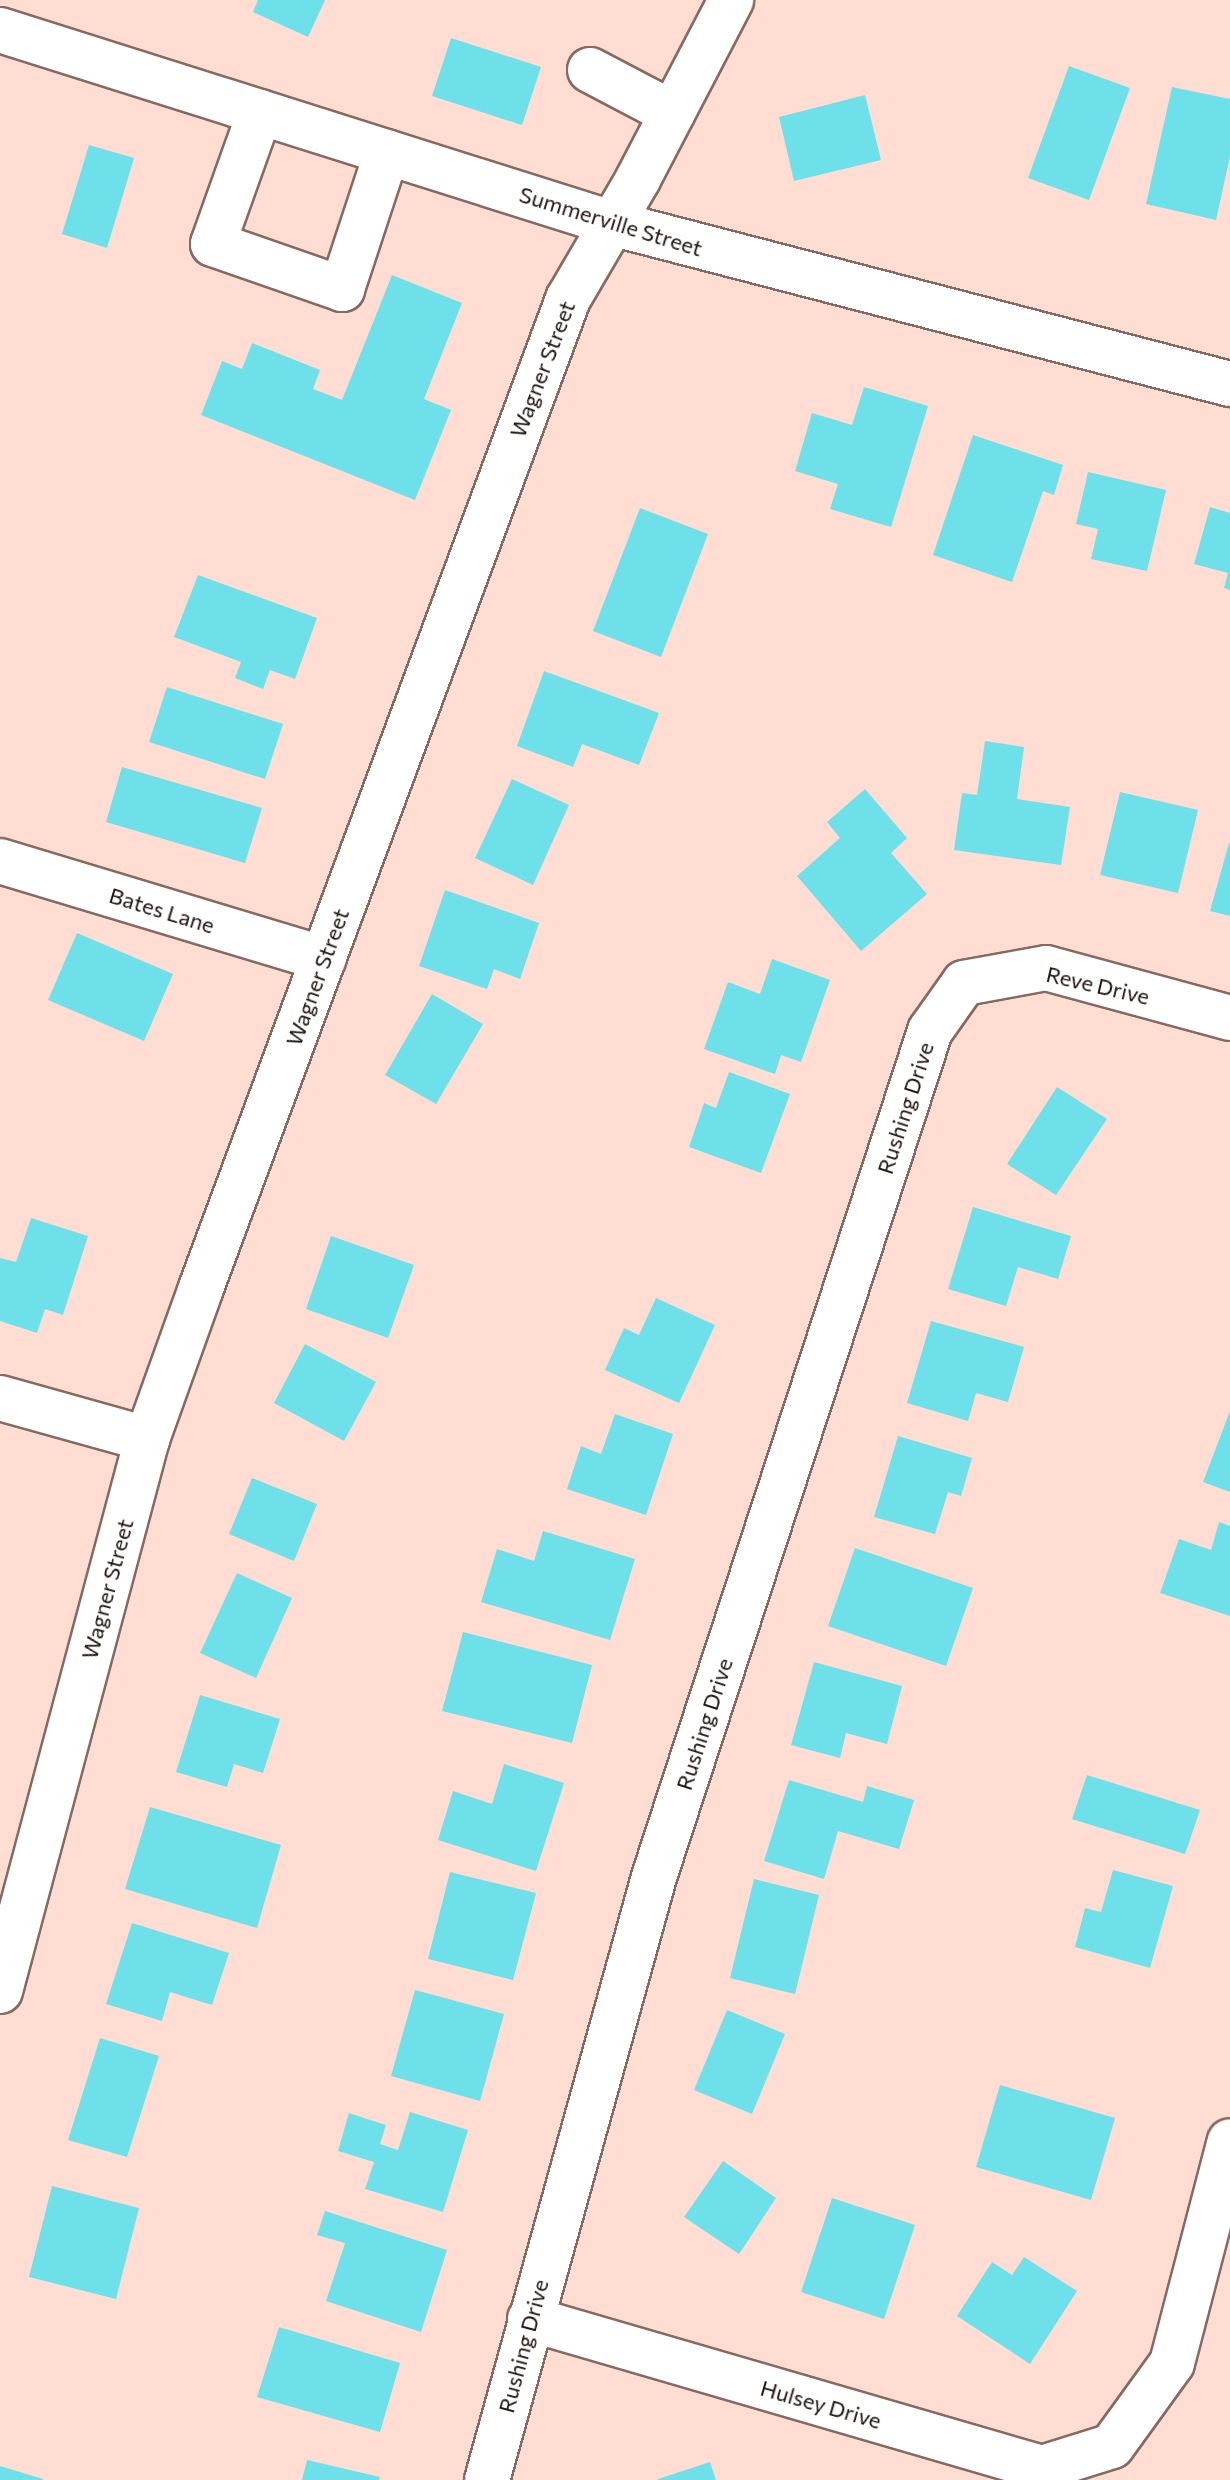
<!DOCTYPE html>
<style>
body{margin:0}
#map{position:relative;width:1230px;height:2480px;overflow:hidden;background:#ffddd3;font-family:Commissioner,sans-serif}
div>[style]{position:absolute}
.building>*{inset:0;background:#6ee0ea}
.roads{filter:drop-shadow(2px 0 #866960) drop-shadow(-2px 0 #866960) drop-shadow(0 2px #866960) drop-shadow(0 -2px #866960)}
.minor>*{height:44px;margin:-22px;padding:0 22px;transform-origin:22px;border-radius:22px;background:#fff}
span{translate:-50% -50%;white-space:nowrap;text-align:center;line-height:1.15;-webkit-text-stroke:6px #fff;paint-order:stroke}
.street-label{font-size:22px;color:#1e130f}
</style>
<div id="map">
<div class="building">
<div style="clip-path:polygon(258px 0,325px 0,308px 37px,253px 12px)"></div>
<div style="clip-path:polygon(451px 38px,541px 67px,522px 125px,432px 96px)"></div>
<div style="clip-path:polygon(1069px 66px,1130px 88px,1089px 200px,1028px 178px)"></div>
<div style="clip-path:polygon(1172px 87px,1230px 99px,1230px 156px,1216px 220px,1146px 204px)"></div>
<div style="clip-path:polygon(865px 95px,881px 160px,794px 181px,779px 117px)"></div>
<div style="clip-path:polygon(89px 145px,134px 158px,107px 248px,62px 234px)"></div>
<div style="clip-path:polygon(392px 275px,462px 303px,424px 399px,451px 410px,415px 500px,201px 415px,222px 361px,242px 369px,252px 343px,320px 370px,313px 389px,342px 400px)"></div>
<div style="clip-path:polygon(864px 387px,928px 406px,891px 527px,830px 509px,838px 484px,795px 471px,812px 413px,852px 425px)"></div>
<div style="clip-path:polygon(973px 435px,1063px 465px,1054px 495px,1043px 491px,1012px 582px,933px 555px)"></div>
<div style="clip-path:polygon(1088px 472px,1166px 490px,1147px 571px,1091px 559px,1098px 529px,1076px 524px)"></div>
<div style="clip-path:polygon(1210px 507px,1230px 513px,1230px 590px,1224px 588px,1228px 573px,1194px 564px)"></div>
<div style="clip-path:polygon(640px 508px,708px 534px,661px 657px,593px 631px)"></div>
<div style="clip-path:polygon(198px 575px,317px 618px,295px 679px,270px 670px,263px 689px,235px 678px,241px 662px,174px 637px)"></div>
<div style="clip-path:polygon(544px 671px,659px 713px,639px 765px,582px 744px,573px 767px,517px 746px)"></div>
<div style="clip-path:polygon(167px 687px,283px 724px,265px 779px,149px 742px)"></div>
<div style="clip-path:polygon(985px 741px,1024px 747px,1017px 799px,1070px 807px,1061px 865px,954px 850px,962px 793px,977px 795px)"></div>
<div style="clip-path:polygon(122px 767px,262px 808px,245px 863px,106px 822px)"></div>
<div style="clip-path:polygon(512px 779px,569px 805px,533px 885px,475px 858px)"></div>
<div style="clip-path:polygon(865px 789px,907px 838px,891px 853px,927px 894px,861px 951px,797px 876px,840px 838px,827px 822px)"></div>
<div style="clip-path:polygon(1120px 792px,1198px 810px,1178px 893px,1100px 875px)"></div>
<div style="clip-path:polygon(1229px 843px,1230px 843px,1230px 916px,1210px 911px)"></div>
<div style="clip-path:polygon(445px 890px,539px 923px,520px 979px,494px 969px,487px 989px,419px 966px)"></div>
<div style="clip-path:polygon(77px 933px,173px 974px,144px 1041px,48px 1000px)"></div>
<div style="clip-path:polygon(772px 959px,830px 980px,801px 1062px,781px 1055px,775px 1074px,704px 1049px,728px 982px,760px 994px)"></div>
<div style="clip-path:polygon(432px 994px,483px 1024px,436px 1104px,385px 1075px)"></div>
<div style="clip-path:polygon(729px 1072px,790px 1094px,761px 1173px,689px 1147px,704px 1103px,716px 1108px)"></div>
<div style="clip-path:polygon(1057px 1087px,1107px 1119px,1056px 1195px,1007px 1164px)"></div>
<div style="clip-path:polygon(973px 1207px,1071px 1236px,1058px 1279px,1018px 1267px,1006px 1306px,948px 1289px)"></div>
<div style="clip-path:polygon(31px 1218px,88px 1236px,63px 1315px,45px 1309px,37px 1333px,0 1321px,0 1258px,16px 1262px)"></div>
<div style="clip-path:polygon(331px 1236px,414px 1265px,388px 1338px,306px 1309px)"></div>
<div style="clip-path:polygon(656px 1298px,715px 1325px,679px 1403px,605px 1370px,624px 1328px,639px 1335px)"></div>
<div style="clip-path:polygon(931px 1321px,1024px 1347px,1008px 1402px,976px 1393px,968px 1421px,907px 1403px)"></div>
<div style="clip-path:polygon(305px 1344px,376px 1382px,344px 1441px,274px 1403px)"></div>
<div style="clip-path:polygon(1230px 1411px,1230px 1492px,1203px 1482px)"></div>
<div style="clip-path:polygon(615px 1414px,673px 1434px,646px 1515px,567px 1489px,581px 1446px,601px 1454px)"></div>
<div style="clip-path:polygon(898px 1436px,972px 1458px,961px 1496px,948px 1492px,935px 1534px,874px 1517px)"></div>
<div style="clip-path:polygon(252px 1478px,317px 1504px,294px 1561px,229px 1534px)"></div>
<div style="clip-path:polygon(1219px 1522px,1230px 1526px,1230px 1616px,1160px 1593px,1179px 1539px,1211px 1550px)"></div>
<div style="clip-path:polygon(543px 1531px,635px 1559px,610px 1640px,481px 1602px,497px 1549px,534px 1561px)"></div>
<div style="clip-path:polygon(855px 1548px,973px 1588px,946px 1666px,828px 1626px)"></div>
<div style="clip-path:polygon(237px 1573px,292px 1598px,256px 1678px,200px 1653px)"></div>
<div style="clip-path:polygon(463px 1632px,592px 1665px,572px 1743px,442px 1711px)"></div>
<div style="clip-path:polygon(814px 1662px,902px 1686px,887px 1744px,846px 1733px,840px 1758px,791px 1745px)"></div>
<div style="clip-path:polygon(200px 1695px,280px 1719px,263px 1773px,234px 1764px,227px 1787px,176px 1772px)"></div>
<div style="clip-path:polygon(504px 1764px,564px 1783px,536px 1871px,438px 1840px,453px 1791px,492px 1804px)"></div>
<div style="clip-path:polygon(1087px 1775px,1200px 1810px,1185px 1854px,1072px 1819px)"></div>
<div style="clip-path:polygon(789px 1780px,863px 1802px,867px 1786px,914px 1800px,899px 1849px,838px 1831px,824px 1879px,764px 1861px)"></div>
<div style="clip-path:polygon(150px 1807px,281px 1845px,257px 1928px,125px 1889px)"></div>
<div style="clip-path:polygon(1113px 1870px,1173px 1886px,1150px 1968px,1075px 1947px,1085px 1908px,1101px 1912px)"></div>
<div style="clip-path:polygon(450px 1872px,536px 1893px,513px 1980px,428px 1959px)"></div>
<div style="clip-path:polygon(754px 1879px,819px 1895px,795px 1994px,730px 1978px)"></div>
<div style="clip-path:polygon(132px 1923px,229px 1953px,212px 2005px,170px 1992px,162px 2021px,106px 2004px)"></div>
<div style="clip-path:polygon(415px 1990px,504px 2014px,480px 2101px,391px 2076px)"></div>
<div style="clip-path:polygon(727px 2010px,785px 2034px,752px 2114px,694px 2090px)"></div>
<div style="clip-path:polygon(100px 2038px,159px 2056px,127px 2157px,68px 2140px)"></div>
<div style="clip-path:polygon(1000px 2085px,1115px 2118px,1091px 2200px,976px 2167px)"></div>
<div style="clip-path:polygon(410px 2112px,468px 2130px,443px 2212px,365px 2189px,374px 2162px,338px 2151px,349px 2113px,386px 2125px,380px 2144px,398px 2150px)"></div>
<div style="clip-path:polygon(723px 2161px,776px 2198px,739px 2254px,684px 2217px)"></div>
<div style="clip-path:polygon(52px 2186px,139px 2208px,116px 2299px,29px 2277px)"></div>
<div style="clip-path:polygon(832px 2198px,915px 2225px,884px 2319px,801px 2292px)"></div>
<div style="clip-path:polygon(325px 2211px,447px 2250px,421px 2332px,326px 2301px,345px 2243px,317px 2235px)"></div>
<div style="clip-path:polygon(1024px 2257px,1077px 2291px,1030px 2364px,957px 2316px,992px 2262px,1012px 2275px)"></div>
<div style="clip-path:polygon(279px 2327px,400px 2363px,380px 2432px,257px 2397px)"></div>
<div style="clip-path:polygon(307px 2460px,380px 2477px,379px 2480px,302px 2480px)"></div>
<div style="clip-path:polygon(710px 2462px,716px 2480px,658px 2480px,658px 2479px)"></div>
<div style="clip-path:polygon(0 2466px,43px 2479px,43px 2480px,0 2480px)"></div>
</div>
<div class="roads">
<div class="minor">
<div style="left:0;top:30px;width:641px;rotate:17.53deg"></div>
<div style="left:611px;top:223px;width:640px;rotate:14.58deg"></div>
<div style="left:590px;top:70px;width:93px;rotate:27.7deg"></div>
<div style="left:260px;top:112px;width:140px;rotate:109.6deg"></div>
<div style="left:213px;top:244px;width:137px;rotate:19.2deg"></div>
<div style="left:342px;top:289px;width:144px;rotate:-71.8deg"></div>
<div style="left:0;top:861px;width:338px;rotate:16.8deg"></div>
<div style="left:0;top:1398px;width:153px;rotate:15.6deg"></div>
<div style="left:0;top:1991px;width:571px;rotate:-75.09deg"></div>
<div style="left:147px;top:1439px;width:160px;rotate:-70.3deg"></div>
<div style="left:201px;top:1288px;width:1055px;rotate:-69.64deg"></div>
<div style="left:568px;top:299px;width:139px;rotate:-59.7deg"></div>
<div style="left:638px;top:179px;width:202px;rotate:-62.5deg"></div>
<div style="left:530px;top:2319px;width:533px;rotate:16.23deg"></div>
<div style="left:1042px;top:2468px;width:73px;rotate:-17.4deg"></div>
<div style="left:1112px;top:2446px;width:102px;rotate:-54.1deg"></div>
<div style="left:1172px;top:2363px;width:229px;rotate:-75.4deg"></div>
<div style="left:487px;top:2480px;width:626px;rotate:-74.52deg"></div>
<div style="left:654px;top:1877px;width:890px;rotate:-71.93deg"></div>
<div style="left:930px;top:1031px;width:59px;rotate:-54.7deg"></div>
<div style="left:964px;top:983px;width:83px;rotate:-10.4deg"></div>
<div style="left:1046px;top:968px;width:191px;rotate:15.2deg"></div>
</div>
</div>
<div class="street-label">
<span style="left:611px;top:221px;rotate:17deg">Summerville Street</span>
<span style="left:542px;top:369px;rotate:-69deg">Wagner Street</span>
<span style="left:162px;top:910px;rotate:17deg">Bates Lane</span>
<span style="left:317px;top:977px;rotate:-70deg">Wagner Street</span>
<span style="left:1098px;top:985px;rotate:13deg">Reve Drive</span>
<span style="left:905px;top:1108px;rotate:-72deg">Rushing Drive</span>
<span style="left:107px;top:1589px;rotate:-75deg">Wagner Street</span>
<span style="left:704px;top:1724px;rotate:-72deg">Rushing Drive</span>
<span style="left:523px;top:2346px;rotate:-75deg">Rushing Drive</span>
<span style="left:821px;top:2404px;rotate:16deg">Hulsey Drive</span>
</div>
</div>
